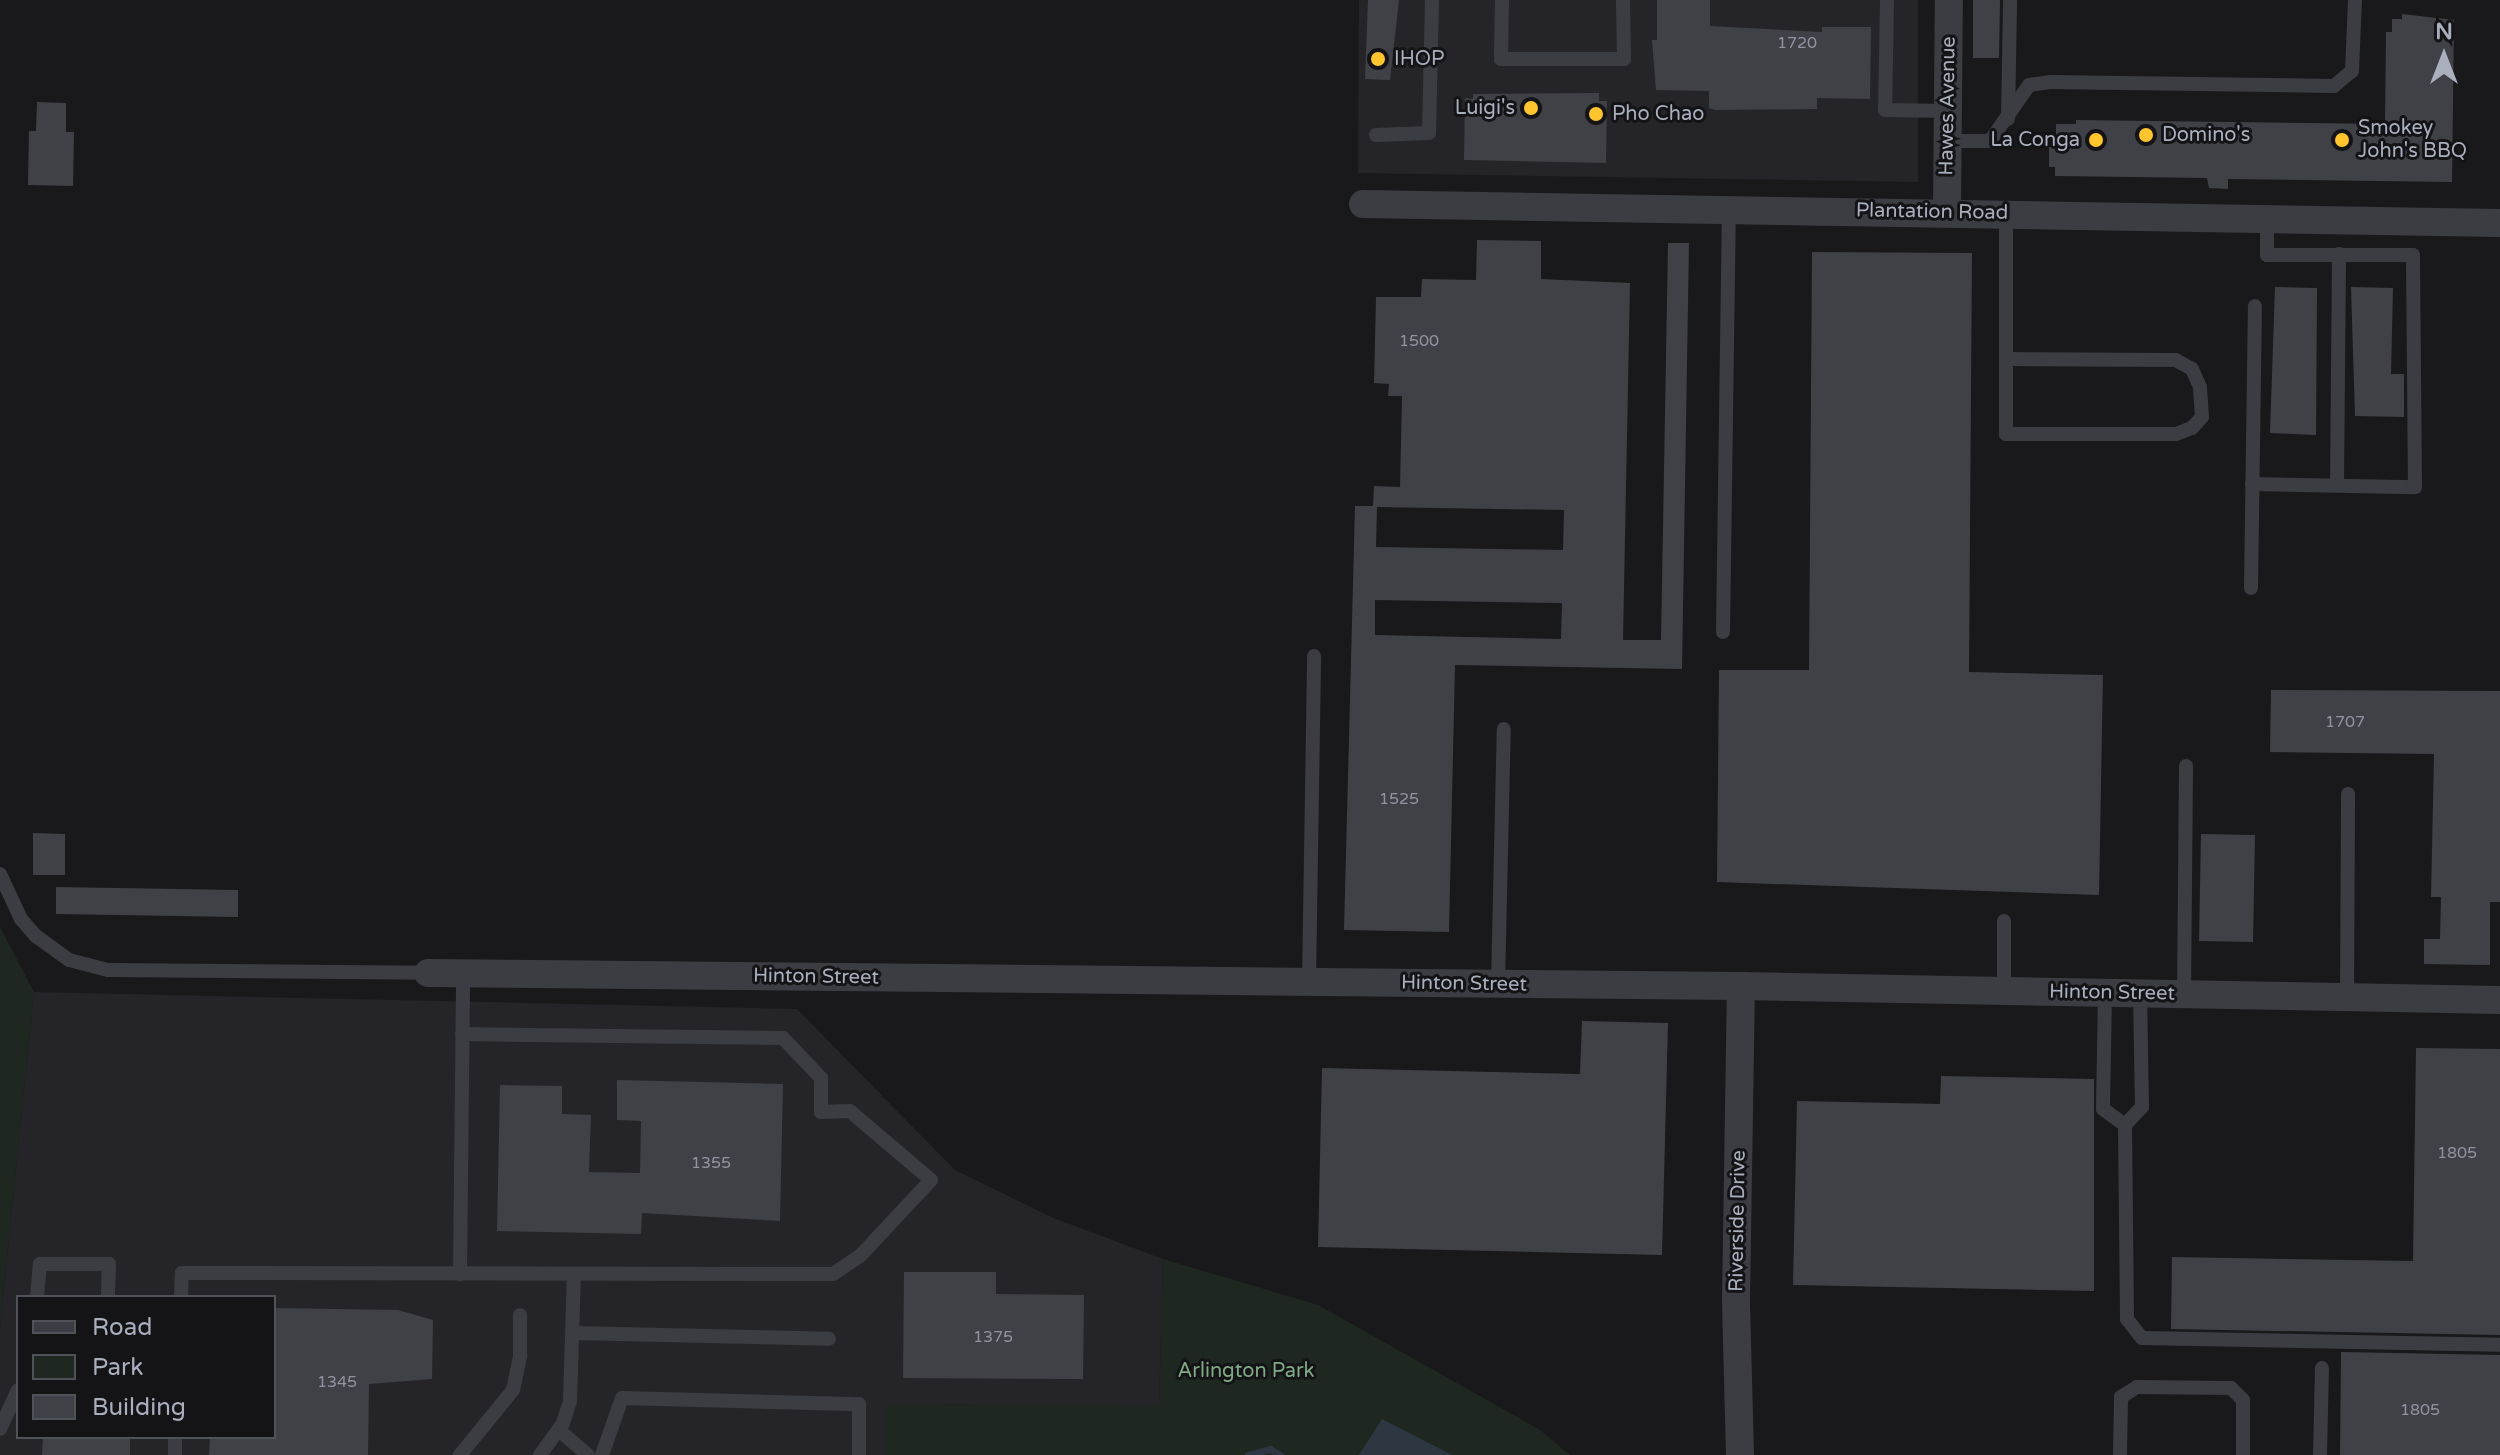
<!DOCTYPE html>
<style>
body{margin:0}
#map{position:relative;width:2500px;height:1455px;overflow:hidden;background:#19191c;font-family:"Varela Round",sans-serif}
div>[style]{position:absolute}
.built>*{inset:0;background:#252529}
.green>*{inset:0;background:#1e2820}
.water>*{inset:0;background:#2d3742}
.stream>*{height:7px;margin:-3.5px;padding:0 3.5px;transform-origin:3.5px;border-radius:3.5px;background:#2d3742}
.building>*{inset:0;background:#404147}
.lane>*{height:14px;margin:-7px;padding:0 7px;transform-origin:7px;border-radius:7px;background:#3c3c43}
.street>*{height:28px;margin:-14px;padding:0 14px;transform-origin:14px;border-radius:14px;background:#3c3c43}
.dots>*{width:22px;height:22px;translate:-50% -50%;box-sizing:border-box;border:4px solid #141417;border-radius:50%}
span{translate:-50% -50%;white-space:nowrap;text-align:center;line-height:1.15;-webkit-text-stroke:6px #141417;paint-order:stroke}
.number-label{font-size:16px;color:#9094a0}
.number-label span{-webkit-text-stroke-width:0}
.poi-label{font-size:20px;color:#aaafbd}
.left{translate:0 -50%;text-align:left}
.right{translate:-100% -50%;text-align:right}
.street-label{font-size:20px;color:#aaafbd}
.park-label{font-size:20px;color:#80a985}
.legend{position:absolute;left:16px;top:1295px;width:260px;height:144px;box-sizing:border-box;background:#141417;border:2px solid #505259;margin:0;padding:10px 14px;list-style:none;font-size:24px;color:#aaafbd}
.legend li{display:flex;align-items:center;gap:16px;height:40px}
.legend b{width:40px;border:2px solid #505259}
.north{position:absolute;left:2404px;top:16px;width:80px;height:80px;-webkit-text-stroke:6px #141417;paint-order:stroke;rotate:0deg;font-size:22px;font-weight:700;line-height:32px;text-align:center;color:#aaafbd}
.north::after{content:'';display:block;margin:auto;width:28px;height:36px;background:#aaafbd;clip-path:polygon(50% 0,100% 100%,50% 72%,0 100%)}
</style>
<div id="map">
<div class="built">
<div style="clip-path:polygon(1359px 0,1918px 0,1918px 182px,1358px 173px)"></div>
<div style="clip-path:polygon(evenodd,34px 992px,797px 1009px,955px 1170px,1051px 1217px,1163px 1259px,1159px 1406px,886px 1404px,886px 1455px,0 1455px,0 1327px,34px 992px,18px 1297px,274px 1297px,274px 1437px,18px 1437px,18px 1297px)"></div>
</div>
<div class="green">
<div style="clip-path:polygon(0 927px,34px 992px,0 1327px)"></div>
<div style="clip-path:polygon(1163px 1259px,1318px 1305px,1540px 1430px,1570px 1455px,886px 1455px,886px 1404px,1159px 1405px)"></div>
</div>
<div class="water">
<div style="clip-path:polygon(1382px 1419px,1452px 1455px,1359px 1455px)"></div>
</div>
<div class="stream">
<div style="left:1248px;top:1455px;width:23px;rotate:-15deg"></div>
<div style="left:1270px;top:1449px;width:12px;rotate:31deg"></div>
</div>
<div class="building">
<div style="clip-path:polygon(1368px 0,1399px 0,1390px 80px,1365px 79px)"></div>
<div style="clip-path:polygon(1657px 0,1710px 0,1710px 26px,1822px 32px,1822px 27px,1871px 27px,1870px 99px,1817px 98px,1817px 109px,1715px 110px,1709px 108px,1709px 91px,1656px 90px,1652px 40px,1657px 40px)"></div>
<div style="clip-path:polygon(1973px 0,2000px 0,1999px 58px,1973px 58px)"></div>
<div style="clip-path:polygon(2402px 14px,2454px 20px,2452px 182px,2228px 179px,2228px 189px,2209px 188px,2207px 178px,2055px 176px,2055px 167px,2049px 167px,2049px 136px,2056px 136px,2056px 124px,2076px 124px,2076px 120px,2385px 124px,2386px 32px,2392px 32px,2392px 19px,2402px 19px)"></div>
<div style="clip-path:polygon(1599px 93px,1599px 101px,1607px 101px,1606px 163px,1464px 160px,1465px 98px,1473px 99px,1473px 94px)"></div>
<div style="clip-path:polygon(37px 102px,66px 103px,66px 132px,74px 132px,73px 186px,28px 185px,29px 131px,36px 131px)"></div>
<div style="clip-path:polygon(evenodd,1477px 240px,1541px 241px,1541px 279px,1630px 283px,1623px 640px,1661px 640px,1668px 243px,1689px 243px,1682px 669px,1455px 665px,1449px 932px,1344px 930px,1355px 506px,1373px 506px,1374px 486px,1400px 487px,1402px 396px,1388px 396px,1389px 384px,1374px 383px,1376px 297px,1421px 297px,1422px 279px,1476px 280px,1477px 240px,1377px 507px,1564px 510px,1563px 550px,1376px 547px,1377px 507px,1477px 240px,1375px 600px,1562px 603px,1561px 639px,1375px 635px,1375px 600px)"></div>
<div style="clip-path:polygon(1812px 252px,1972px 253px,1969px 672px,2103px 675px,2099px 895px,1717px 882px,1719px 670px,1809px 670px)"></div>
<div style="clip-path:polygon(2275px 287px,2317px 288px,2316px 435px,2270px 433px)"></div>
<div style="clip-path:polygon(2351px 287px,2393px 288px,2391px 374px,2404px 374px,2404px 417px,2355px 416px)"></div>
<div style="clip-path:polygon(2271px 690px,2500px 691px,2500px 902px,2490px 902px,2490px 965px,2424px 964px,2424px 939px,2440px 939px,2441px 897px,2431px 897px,2434px 754px,2270px 752px)"></div>
<div style="clip-path:polygon(33px 833px,65px 834px,65px 875px,33px 875px)"></div>
<div style="clip-path:polygon(2201px 834px,2255px 835px,2253px 942px,2199px 941px)"></div>
<div style="clip-path:polygon(56px 887px,238px 890px,238px 917px,56px 914px)"></div>
<div style="clip-path:polygon(1582px 1021px,1668px 1023px,1662px 1255px,1318px 1247px,1322px 1068px,1580px 1074px)"></div>
<div style="clip-path:polygon(2416px 1048px,2500px 1049px,2500px 1335px,2171px 1329px,2172px 1257px,2413px 1261px)"></div>
<div style="clip-path:polygon(1941px 1076px,2094px 1079px,2094px 1291px,1793px 1285px,1797px 1101px,1940px 1104px)"></div>
<div style="clip-path:polygon(617px 1080px,783px 1084px,780px 1221px,642px 1213px,641px 1234px,497px 1231px,500px 1085px,562px 1086px,562px 1114px,591px 1115px,589px 1172px,640px 1173px,641px 1121px,617px 1120px)"></div>
<div style="clip-path:polygon(904px 1272px,996px 1272px,996px 1294px,1084px 1295px,1083px 1379px,903px 1378px)"></div>
<div style="clip-path:polygon(274px 1308px,398px 1310px,433px 1320px,432px 1379px,369px 1384px,368px 1455px,209px 1455px,210px 1437px,274px 1437px)"></div>
<div style="clip-path:polygon(2341px 1352px,2500px 1355px,2500px 1455px,2340px 1455px)"></div>
<div style="clip-path:polygon(43px 1437px,130px 1437px,130px 1455px,42px 1455px)"></div>
</div>
<div class="lane">
<div style="left:1502px;top:0;width:59px;rotate:91deg"></div>
<div style="left:1501px;top:59px;width:123px"></div>
<div style="left:1624px;top:59px;width:59px;rotate:-91deg"></div>
<div style="left:1887px;top:0;width:110px;rotate:91deg"></div>
<div style="left:1885px;top:110px;width:63px;rotate:0.9deg"></div>
<div style="left:2008px;top:119px;width:119px;rotate:-89deg"></div>
<div style="left:1376px;top:135px;width:53px;rotate:-2.2deg"></div>
<div style="left:1429px;top:133px;width:133px;rotate:-88.7deg"></div>
<div style="left:1948px;top:141px;width:42px"></div>
<div style="left:1990px;top:141px;width:68px;rotate:-55.1deg"></div>
<div style="left:2029px;top:85px;width:21px;rotate:-8deg"></div>
<div style="left:2050px;top:82px;width:284px;rotate:0.8deg"></div>
<div style="left:2334px;top:86px;width:23px;rotate:-40deg"></div>
<div style="left:2352px;top:71px;width:71px;rotate:-87.6deg"></div>
<div style="left:2006px;top:213px;width:221px;rotate:90deg"></div>
<div style="left:2006px;top:434px;width:170px"></div>
<div style="left:2176px;top:434px;width:17px;rotate:-21deg"></div>
<div style="left:2192px;top:428px;width:15px;rotate:-48deg"></div>
<div style="left:2202px;top:417px;width:30px;rotate:-94deg"></div>
<div style="left:2200px;top:387px;width:20px;rotate:-114deg"></div>
<div style="left:2192px;top:369px;width:18px;rotate:-151deg"></div>
<div style="left:2176px;top:360px;width:169px;rotate:-179.7deg"></div>
<div style="left:2252px;top:484px;width:163px;rotate:1.1deg"></div>
<div style="left:2415px;top:487px;width:232px;rotate:-90.5deg"></div>
<div style="left:2413px;top:255px;width:146px;rotate:180deg"></div>
<div style="left:2267px;top:255px;width:34px;rotate:-90deg"></div>
<div style="left:2337px;top:485px;width:231px;rotate:-89.5deg"></div>
<div style="left:2251px;top:588px;width:282px;rotate:-89.2deg"></div>
<div style="left:1723px;top:632px;width:423px;rotate:-89.2deg"></div>
<div style="left:0;top:874px;width:50px;rotate:65deg"></div>
<div style="left:21px;top:919px;width:23px;rotate:49deg"></div>
<div style="left:36px;top:936px;width:41px;rotate:36deg"></div>
<div style="left:69px;top:960px;width:40px;rotate:14.4deg"></div>
<div style="left:108px;top:970px;width:320px;rotate:0.5deg"></div>
<div style="left:1309px;top:982px;width:326px;rotate:-89.1deg"></div>
<div style="left:1498px;top:984px;width:255px;rotate:-88.7deg"></div>
<div style="left:2004px;top:991px;width:70px;rotate:-90deg"></div>
<div style="left:2105px;top:993px;width:116px;rotate:91deg"></div>
<div style="left:2103px;top:1109px;width:27px;rotate:36deg"></div>
<div style="left:2125px;top:1125px;width:25px;rotate:-47deg"></div>
<div style="left:2142px;top:1107px;width:113px;rotate:-91deg"></div>
<div style="left:2184px;top:995px;width:229px;rotate:-89.5deg"></div>
<div style="left:2347px;top:998px;width:204px;rotate:-89.7deg"></div>
<div style="left:2125px;top:1125px;width:194px;rotate:89.4deg"></div>
<div style="left:2127px;top:1319px;width:24px;rotate:52deg"></div>
<div style="left:2142px;top:1338px;width:358px;rotate:1.1deg"></div>
<div style="left:460px;top:1274px;width:300px;rotate:-89.4deg"></div>
<div style="left:37px;top:1297px;width:33px;rotate:-85deg"></div>
<div style="left:40px;top:1264px;width:69px"></div>
<div style="left:109px;top:1264px;width:33px;rotate:92deg"></div>
<div style="left:181px;top:1297px;width:24px;rotate:-88deg"></div>
<div style="left:182px;top:1273px;width:651px;rotate:0.09deg"></div>
<div style="left:833px;top:1274px;width:32px;rotate:-34deg"></div>
<div style="left:860px;top:1256px;width:104px;rotate:-46.9deg"></div>
<div style="left:931px;top:1180px;width:106px;rotate:-139.6deg"></div>
<div style="left:850px;top:1111px;width:29px;rotate:178deg"></div>
<div style="left:821px;top:1112px;width:34px;rotate:-90deg"></div>
<div style="left:821px;top:1078px;width:55px;rotate:-133.5deg"></div>
<div style="left:783px;top:1038px;width:321px;rotate:-179.3deg"></div>
<div style="left:574px;top:1333px;width:255px;rotate:1.3deg"></div>
<div style="left:0;top:1429px;width:43px;rotate:-65.2deg"></div>
<div style="left:559px;top:1430px;width:38px;rotate:41deg"></div>
<div style="left:175px;top:1455px;width:18px;rotate:-90deg"></div>
<div style="left:460px;top:1455px;width:84px;rotate:-50.8deg"></div>
<div style="left:513px;top:1390px;width:35px;rotate:-78deg"></div>
<div style="left:520px;top:1356px;width:41px;rotate:-90deg"></div>
<div style="left:540px;top:1455px;width:39px;rotate:-54deg"></div>
<div style="left:563px;top:1423px;width:23px;rotate:-72deg"></div>
<div style="left:570px;top:1401px;width:127px;rotate:-88.2deg"></div>
<div style="left:602px;top:1455px;width:60px;rotate:-70.7deg"></div>
<div style="left:622px;top:1398px;width:237px;rotate:1.5deg"></div>
<div style="left:859px;top:1404px;width:51px;rotate:90deg"></div>
<div style="left:2120px;top:1455px;width:58px;rotate:-89deg"></div>
<div style="left:2121px;top:1397px;width:19px;rotate:-32deg"></div>
<div style="left:2137px;top:1387px;width:94px;rotate:0.6deg"></div>
<div style="left:2231px;top:1388px;width:17px;rotate:45deg"></div>
<div style="left:2243px;top:1400px;width:55px;rotate:90deg"></div>
<div style="left:2320px;top:1455px;width:87px;rotate:-88.7deg"></div>
</div>
<div class="street">
<div style="left:1363px;top:204px;width:1137px;rotate:0.96deg"></div>
<div style="left:1947px;top:212px;width:212px;rotate:-89.5deg"></div>
<div style="left:428px;top:973px;width:1313px;rotate:0.57deg"></div>
<div style="left:1741px;top:986px;width:759px;rotate:1.06deg"></div>
<div style="left:1740px;top:1455px;width:154px;rotate:-91.5deg"></div>
<div style="left:1736px;top:1301px;width:315px;rotate:-89.1deg"></div>
</div>
<div class="dots">
<div style="left:1378px;top:59px;background:#ffc52e"></div>
<div style="left:1531px;top:108px;background:#ffc52e"></div>
<div style="left:1596px;top:114px;background:#ffc52e"></div>
<div style="left:2146px;top:135px;background:#ffc52e"></div>
<div style="left:2096px;top:140px;background:#ffc52e"></div>
<div style="left:2342px;top:140px;background:#ffc52e"></div>
</div>
<div class="number-label">
<span style="left:1797px;top:43px">1720</span>
<span style="left:1419px;top:341px">1500</span>
<span style="left:2345px;top:722px">1707</span>
<span style="left:1399px;top:799px">1525</span>
<span style="left:2457px;top:1153px">1805</span>
<span style="left:711px;top:1163px">1355</span>
<span style="left:993px;top:1337px">1375</span>
<span style="left:337px;top:1382px">1345</span>
<span style="left:2420px;top:1410px">1805</span>
</div>
<div class="poi-label">
<span class="left" style="left:1394px;top:59px">IHOP</span>
<span class="right" style="left:1515px;top:108px">Luigi's</span>
<span class="left" style="left:1612px;top:114px">Pho Chao</span>
<span class="left" style="left:2358px;top:140px">Smokey<br>John's BBQ</span>
<span class="left" style="left:2162px;top:135px">Domino's</span>
<span class="right" style="left:2080px;top:140px">La Conga</span>
</div>
<div class="street-label">
<span style="left:1948px;top:106px;rotate:-89deg">Hawes Avenue</span>
<span style="left:1932px;top:212px;rotate:1deg">Plantation Road</span>
<span style="left:816px;top:977px;rotate:1deg">Hinton Street</span>
<span style="left:1464px;top:984px;rotate:1deg">Hinton Street</span>
<span style="left:2112px;top:993px;rotate:1deg">Hinton Street</span>
<span style="left:1738px;top:1221px;rotate:-89deg">Riverside Drive</span>
</div>
<div class="park-label">
<span style="left:1246px;top:1371px">Arlington Park</span>
</div>
<ul class="legend">
<li><b style="height:10px;background:#3c3c43"></b>Road</li>
<li><b style="height:22px;background:#1e2820"></b>Park</li>
<li><b style="height:22px;background:#404147"></b>Building</li>
</ul>
<div class="north">N</div>
</div>
